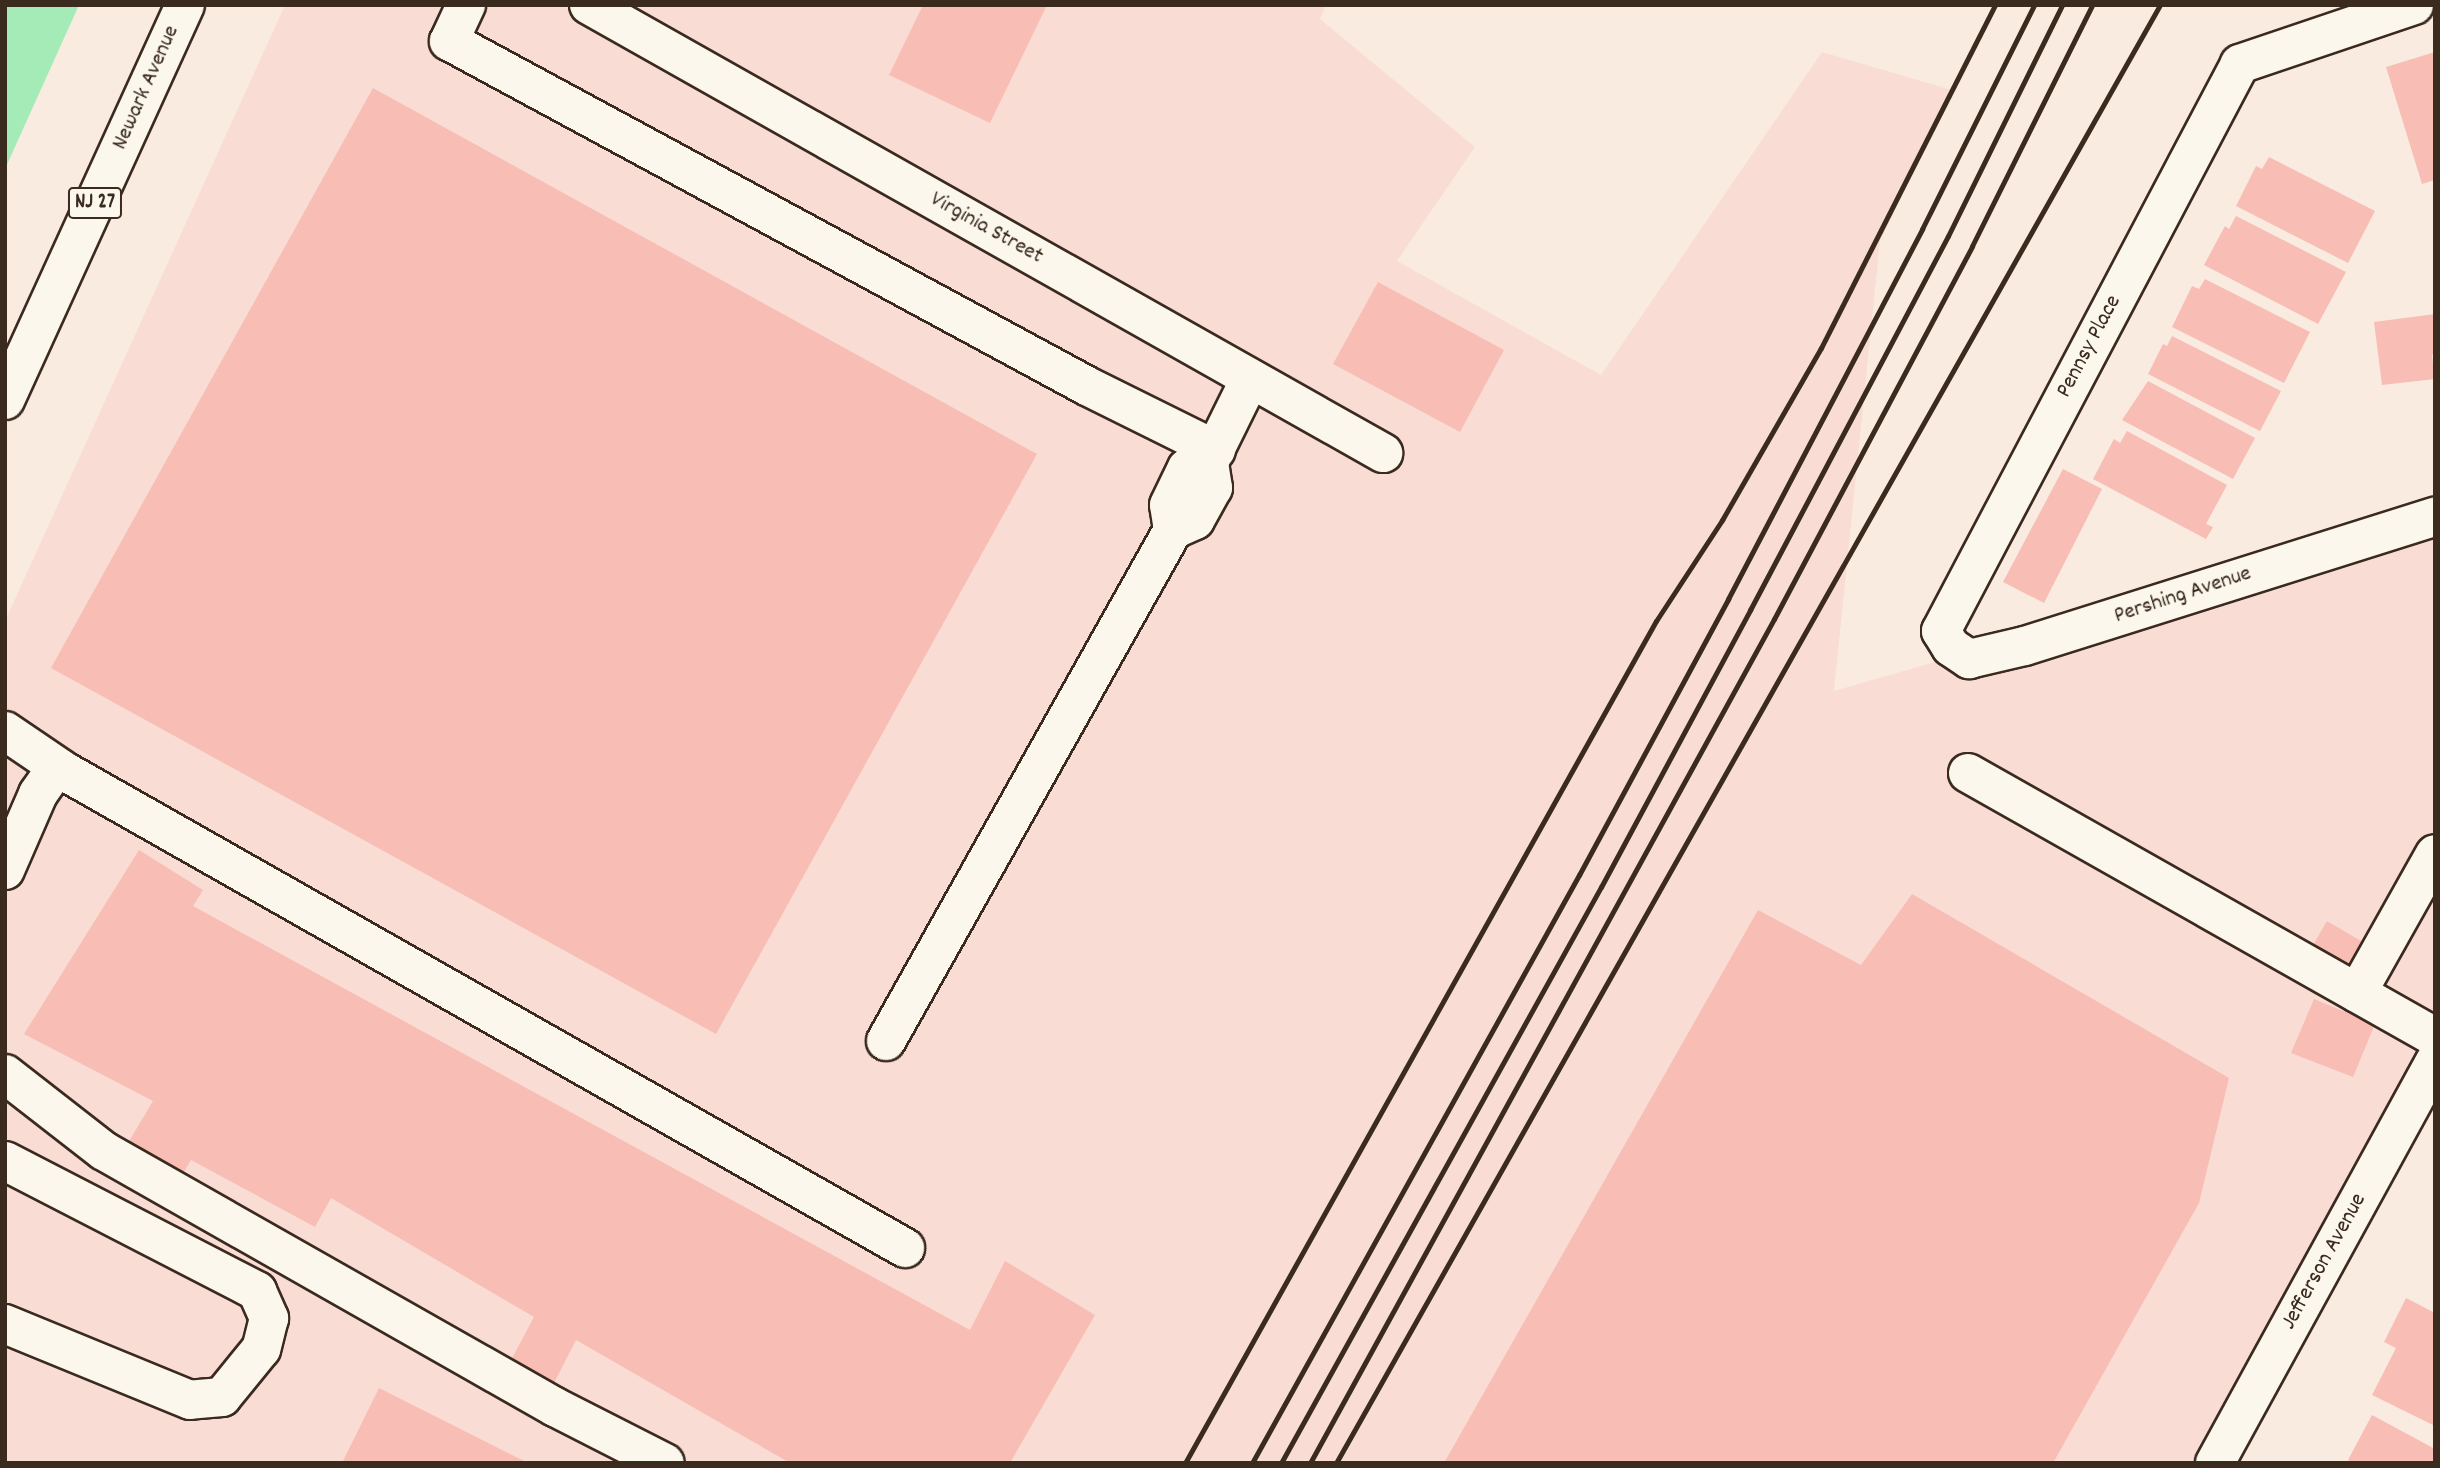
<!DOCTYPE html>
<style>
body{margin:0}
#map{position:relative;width:2440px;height:1468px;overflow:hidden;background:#faebe1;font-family:Dekko,sans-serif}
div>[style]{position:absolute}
.built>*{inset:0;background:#f9ddd4}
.green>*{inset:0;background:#a5ebb7}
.building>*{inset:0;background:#f8bdb4}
.roads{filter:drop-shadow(2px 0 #3b2a1e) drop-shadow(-2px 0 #3b2a1e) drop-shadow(0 2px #3b2a1e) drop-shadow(0 -2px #3b2a1e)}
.minor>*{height:38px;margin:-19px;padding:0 19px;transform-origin:19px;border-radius:19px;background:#fbf7ec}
.major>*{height:38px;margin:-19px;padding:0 19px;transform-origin:19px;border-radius:19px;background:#fbf7ec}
.rail>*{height:5px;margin:-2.5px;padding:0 2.5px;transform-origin:2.5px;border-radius:2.5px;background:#3b2a1e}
span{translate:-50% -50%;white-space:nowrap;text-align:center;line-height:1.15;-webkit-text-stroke:7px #fbf7ec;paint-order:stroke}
.shield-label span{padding:2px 5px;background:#fbf7ec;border:2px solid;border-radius:5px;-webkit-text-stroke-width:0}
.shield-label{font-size:21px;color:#3b2a1e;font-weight:700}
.street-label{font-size:23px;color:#3b2a1e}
.frame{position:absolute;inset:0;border:7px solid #3b2a1e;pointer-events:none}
</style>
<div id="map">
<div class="built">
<div style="clip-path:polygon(285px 5px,1326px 5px,1320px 19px,1475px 147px,1397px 261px,1601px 375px,1822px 52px,1952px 90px,1880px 241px,1834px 691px,2435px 518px,2435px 1088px,2225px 1463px,5px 1463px,5px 621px)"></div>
</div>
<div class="green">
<div style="clip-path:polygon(5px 5px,79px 5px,5px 169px)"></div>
</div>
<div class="building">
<div style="clip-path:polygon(923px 5px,1047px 5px,990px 123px,889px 75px)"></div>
<div style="clip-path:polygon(2435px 52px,2435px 180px,2422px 184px,2386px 67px)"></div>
<div style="clip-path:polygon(373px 88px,1037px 454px,716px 1034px,51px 668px)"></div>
<div style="clip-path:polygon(2269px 157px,2375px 211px,2348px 263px,2236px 206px,2256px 166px,2262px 169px)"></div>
<div style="clip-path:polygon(2236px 216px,2346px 272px,2318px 324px,2204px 265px,2225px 226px,2229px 229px)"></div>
<div style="clip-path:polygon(2205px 279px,2310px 332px,2284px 383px,2172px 327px,2192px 286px,2199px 289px)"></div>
<div style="clip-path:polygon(1378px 282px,1504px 350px,1460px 432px,1333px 364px)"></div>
<div style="clip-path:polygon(2435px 314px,2435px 354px,2432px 355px,2435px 379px,2382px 385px,2374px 322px)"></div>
<div style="clip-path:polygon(2172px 336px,2281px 391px,2260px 431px,2148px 374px,2163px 344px,2167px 346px)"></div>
<div style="clip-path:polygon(2148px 381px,2255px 438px,2233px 479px,2122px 420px)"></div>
<div style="clip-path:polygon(2127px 431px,2227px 485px,2206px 524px,2213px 527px,2206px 539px,2093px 479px,2114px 439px,2120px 443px)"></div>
<div style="clip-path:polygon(2063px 469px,2102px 489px,2044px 603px,2003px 582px)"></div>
<div style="clip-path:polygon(139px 850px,203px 890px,193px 906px,970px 1330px,1005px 1261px,1095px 1315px,1010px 1463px,790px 1463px,576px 1340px,554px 1383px,510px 1362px,534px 1317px,331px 1198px,315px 1227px,191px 1160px,181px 1177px,125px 1148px,153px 1101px,24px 1034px)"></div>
<div style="clip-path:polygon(1912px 894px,2229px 1078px,2199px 1203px,2053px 1463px,1444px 1463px,1758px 910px,1861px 965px)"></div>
<div style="clip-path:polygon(2327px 921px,2390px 958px,2365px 1001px,2302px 964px)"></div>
<div style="clip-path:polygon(2314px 999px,2375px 1024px,2353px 1077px,2291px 1053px)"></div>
<div style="clip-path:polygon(2406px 1298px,2435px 1313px,2435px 1426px,2372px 1395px,2396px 1348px,2384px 1342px)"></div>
<div style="clip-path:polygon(379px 1388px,528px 1463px,342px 1463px)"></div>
<div style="clip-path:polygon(2372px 1415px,2435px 1449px,2435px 1463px,2353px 1463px,2348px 1460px)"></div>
</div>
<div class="roads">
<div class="minor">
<div style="left:466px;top:5px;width:40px;rotate:115deg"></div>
<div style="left:449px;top:41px;width:725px;rotate:28.4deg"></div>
<div style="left:1087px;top:386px;width:144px;rotate:26.4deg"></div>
<div style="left:589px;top:5px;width:912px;rotate:29.43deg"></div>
<div style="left:2414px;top:5px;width:184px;rotate:161.3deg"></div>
<div style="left:2240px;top:64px;width:641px;rotate:117.8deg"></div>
<div style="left:1941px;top:631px;width:19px;rotate:58deg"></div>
<div style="left:1951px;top:647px;width:22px;rotate:34deg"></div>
<div style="left:1969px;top:659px;width:57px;rotate:-13.1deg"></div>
<div style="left:2025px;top:646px;width:430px;rotate:-17.5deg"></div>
<div style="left:1173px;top:530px;width:25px;rotate:-99deg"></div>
<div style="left:1169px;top:505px;width:41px;rotate:-64.1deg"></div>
<div style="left:1187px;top:468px;width:23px;rotate:-15deg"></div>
<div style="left:5px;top:731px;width:71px;rotate:34.1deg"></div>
<div style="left:64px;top:771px;width:967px;rotate:29.56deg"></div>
<div style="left:1968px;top:773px;width:536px;rotate:29.48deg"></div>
<div style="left:5px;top:870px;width:83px;rotate:-66.5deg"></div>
<div style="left:38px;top:794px;width:33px;rotate:-55deg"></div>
<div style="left:2357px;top:993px;width:159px;rotate:-60.7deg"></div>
<div style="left:886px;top:1041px;width:586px;rotate:-60.68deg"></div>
<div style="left:1173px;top:530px;width:24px;rotate:-24deg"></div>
<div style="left:1195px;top:520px;width:37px;rotate:-61deg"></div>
<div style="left:1213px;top:488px;width:26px;rotate:-99deg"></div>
<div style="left:1209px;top:462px;width:93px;rotate:-63.7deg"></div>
<div style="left:5px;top:1074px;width:125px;rotate:37.9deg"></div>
<div style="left:104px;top:1151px;width:519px;rotate:29.58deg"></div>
<div style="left:555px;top:1407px;width:123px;rotate:27deg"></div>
<div style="left:5px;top:1161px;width:284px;rotate:27.3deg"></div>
<div style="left:257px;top:1291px;width:30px;rotate:66deg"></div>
<div style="left:269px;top:1318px;width:32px;rotate:104deg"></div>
<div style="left:261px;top:1349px;width:62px;rotate:129.1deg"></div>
<div style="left:222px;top:1397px;width:32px;rotate:175deg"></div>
<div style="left:190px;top:1400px;width:200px;rotate:-157.7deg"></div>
<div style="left:2215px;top:1463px;width:458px;rotate:-61.3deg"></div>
</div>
<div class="major">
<div style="left:5px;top:400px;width:434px;rotate:-65.5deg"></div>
</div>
</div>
<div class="rail">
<div style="left:1185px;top:1463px;width:965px;rotate:-60.78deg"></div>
<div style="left:1656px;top:621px;width:121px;rotate:-56.8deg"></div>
<div style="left:1722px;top:520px;width:198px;rotate:-60.1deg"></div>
<div style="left:1821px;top:348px;width:385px;rotate:-63.1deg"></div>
<div style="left:1252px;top:1463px;width:673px;rotate:-60.92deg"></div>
<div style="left:1579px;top:875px;width:314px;rotate:-61.6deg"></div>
<div style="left:1728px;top:599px;width:418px;rotate:-62.3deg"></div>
<div style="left:1922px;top:229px;width:250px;rotate:-63.4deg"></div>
<div style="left:1281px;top:1463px;width:659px;rotate:-60.95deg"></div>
<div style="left:1601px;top:887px;width:315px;rotate:-61.7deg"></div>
<div style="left:1750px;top:610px;width:423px;rotate:-62.1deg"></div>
<div style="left:1948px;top:236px;width:258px;rotate:-63.7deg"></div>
<div style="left:1310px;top:1463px;width:963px;rotate:-61.2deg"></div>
<div style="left:1774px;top:619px;width:422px;rotate:-62deg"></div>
<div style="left:1972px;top:246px;width:269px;rotate:-63.5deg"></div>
<div style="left:1336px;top:1463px;width:1675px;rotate:-60.53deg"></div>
</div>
<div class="shield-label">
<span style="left:95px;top:203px">NJ 27</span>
</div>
<div class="street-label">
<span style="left:147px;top:88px;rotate:-66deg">Newark Avenue</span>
<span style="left:986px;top:229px;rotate:29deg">Virginia Street</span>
<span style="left:2090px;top:347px;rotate:-62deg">Pennsy Place</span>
<span style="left:2183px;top:596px;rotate:-18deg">Pershing Avenue</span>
<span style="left:2325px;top:1262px;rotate:-61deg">Jefferson Avenue</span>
</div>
<div class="frame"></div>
</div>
